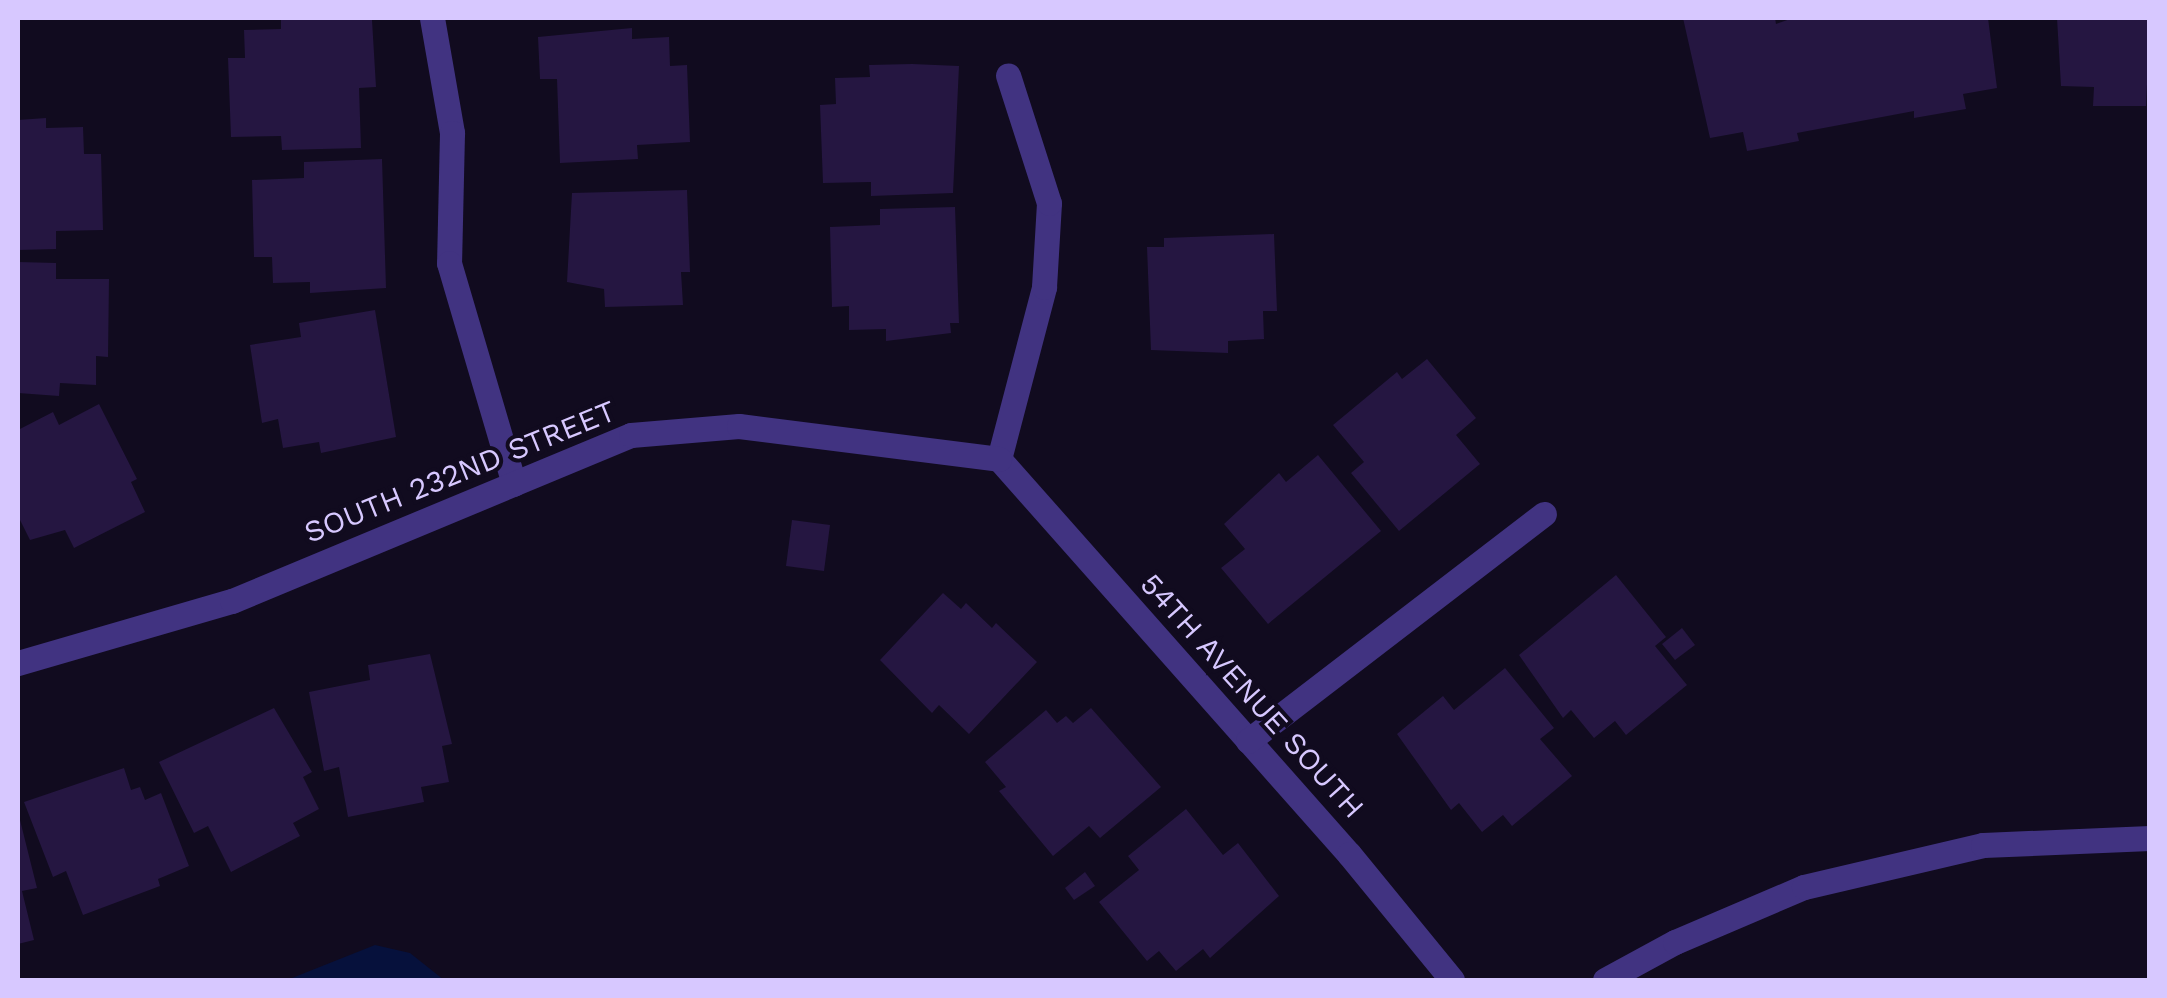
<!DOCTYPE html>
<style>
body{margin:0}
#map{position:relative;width:2167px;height:998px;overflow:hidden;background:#110b1f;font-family:"Work Sans",sans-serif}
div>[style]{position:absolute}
.water>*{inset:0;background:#06113c}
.building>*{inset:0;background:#251641}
.street>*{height:25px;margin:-12.5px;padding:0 12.5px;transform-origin:12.5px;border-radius:12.5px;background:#413381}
span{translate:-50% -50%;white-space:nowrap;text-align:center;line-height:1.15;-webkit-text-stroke:8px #110b1f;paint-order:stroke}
.street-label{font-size:30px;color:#d7c8ff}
.frame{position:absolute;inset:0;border:20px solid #d7c8ff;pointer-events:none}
</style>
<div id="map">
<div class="water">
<div style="clip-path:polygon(375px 945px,410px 953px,444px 980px,287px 980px)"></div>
</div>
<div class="building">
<div style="clip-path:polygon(1683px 18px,1775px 18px,1776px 24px,1793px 18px,1988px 18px,1997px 88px,1963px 94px,1966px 109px,1914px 118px,1914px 111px,1797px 133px,1799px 141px,1747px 151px,1743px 132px,1710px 138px)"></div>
<div style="clip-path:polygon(2057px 18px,2150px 18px,2146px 106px,2093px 106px,2094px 87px,2061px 86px)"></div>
<div style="clip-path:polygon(281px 19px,372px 20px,376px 87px,359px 88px,361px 148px,282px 150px,281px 136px,231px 137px,228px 58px,245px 58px,244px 30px,281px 29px)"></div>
<div style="clip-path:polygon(632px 28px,632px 39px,669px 37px,670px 66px,687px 65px,690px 142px,637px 145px,638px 159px,560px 163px,557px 79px,540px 79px,538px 37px)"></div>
<div style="clip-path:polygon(912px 64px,959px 66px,953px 193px,871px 196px,871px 182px,823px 183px,820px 105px,836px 104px,835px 78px,870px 77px,869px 65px)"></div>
<div style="clip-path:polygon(46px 118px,46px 128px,83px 127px,84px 154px,101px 154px,103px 230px,56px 231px,56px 249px,18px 250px,18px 120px)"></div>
<div style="clip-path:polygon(382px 159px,386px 288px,310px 293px,310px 282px,273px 283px,272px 257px,254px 257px,252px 180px,304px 178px,304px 162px)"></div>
<div style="clip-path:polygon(687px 190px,690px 272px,681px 272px,683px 305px,605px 307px,604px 289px,567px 282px,572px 193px)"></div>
<div style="clip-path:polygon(955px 207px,959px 323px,950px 323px,951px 333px,886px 341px,886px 329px,849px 330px,849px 306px,832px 307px,830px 227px,880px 225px,880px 209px)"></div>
<div style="clip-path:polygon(1274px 234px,1277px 311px,1263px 311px,1264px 339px,1228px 341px,1228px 353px,1151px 350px,1147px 247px,1164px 247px,1164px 238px)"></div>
<div style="clip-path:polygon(18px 262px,56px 263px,56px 279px,109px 279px,108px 357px,96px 356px,96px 385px,60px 383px,59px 396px,18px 393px)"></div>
<div style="clip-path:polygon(375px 310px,396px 437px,321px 453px,319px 442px,283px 448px,278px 419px,262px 423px,250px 345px,301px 337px,299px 323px)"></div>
<div style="clip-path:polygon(1427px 359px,1476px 418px,1456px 435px,1480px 464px,1399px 531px,1351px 473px,1364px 462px,1333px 425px,1397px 372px,1402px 379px)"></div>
<div style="clip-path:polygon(99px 404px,137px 479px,131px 482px,145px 512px,74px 548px,65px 530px,30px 540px,18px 516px,18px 430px,53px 412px,59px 425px)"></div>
<div style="clip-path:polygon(1318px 455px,1381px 531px,1268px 624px,1221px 568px,1245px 549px,1224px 524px,1279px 473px,1286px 482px)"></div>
<div style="clip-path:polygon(792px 520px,830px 525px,824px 571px,786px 566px)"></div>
<div style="clip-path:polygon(1616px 575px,1666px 637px,1655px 646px,1687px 685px,1626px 735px,1615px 721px,1594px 738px,1571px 710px,1563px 718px,1519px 655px)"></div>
<div style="clip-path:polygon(943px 593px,961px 609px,966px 603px,992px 628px,996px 623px,1037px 662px,969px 734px,939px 705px,932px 713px,880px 660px)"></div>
<div style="clip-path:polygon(1682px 628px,1695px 645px,1675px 660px,1662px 644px)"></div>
<div style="clip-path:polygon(430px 654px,452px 744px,442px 746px,449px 782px,421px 787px,424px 802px,348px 817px,339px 767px,324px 771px,309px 692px,370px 680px,368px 665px)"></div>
<div style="clip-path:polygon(1505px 668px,1554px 728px,1540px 739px,1572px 776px,1512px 826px,1503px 815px,1482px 832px,1459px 803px,1451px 810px,1397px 734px,1443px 696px,1454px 710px)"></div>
<div style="clip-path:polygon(274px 708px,312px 772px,303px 777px,319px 809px,293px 823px,300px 836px,231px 872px,208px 826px,194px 833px,159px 762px)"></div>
<div style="clip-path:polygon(1091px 708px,1161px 787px,1100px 838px,1089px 826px,1053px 856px,999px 791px,1006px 787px,985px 762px,1046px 710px,1057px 723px,1066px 716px,1073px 723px)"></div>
<div style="clip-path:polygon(124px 768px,131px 790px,140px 787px,145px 800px,161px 793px,189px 866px,158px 879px,160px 886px,83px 915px,66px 871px,53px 877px,24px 802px)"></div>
<div style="clip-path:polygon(1186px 809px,1223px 855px,1238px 843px,1279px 896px,1210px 958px,1203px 949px,1176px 971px,1159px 951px,1147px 961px,1099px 902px,1139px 870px,1128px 856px)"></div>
<div style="clip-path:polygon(18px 812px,37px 888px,22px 891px,34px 940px,18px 944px)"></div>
<div style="clip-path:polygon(1085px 872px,1095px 886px,1074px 900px,1065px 888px)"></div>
</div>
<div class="street">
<div style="left:432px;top:18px;width:117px;rotate:80.1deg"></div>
<div style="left:452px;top:133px;width:130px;rotate:91.3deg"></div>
<div style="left:449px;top:263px;width:230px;rotate:73.6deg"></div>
<div style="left:999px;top:459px;width:528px;rotate:48.46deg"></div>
<div style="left:1349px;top:854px;width:163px;rotate:50.7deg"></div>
<div style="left:999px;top:459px;width:178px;rotate:-75.3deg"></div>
<div style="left:1044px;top:287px;width:84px;rotate:-86.6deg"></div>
<div style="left:1049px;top:203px;width:134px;rotate:-107.8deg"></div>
<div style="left:18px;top:663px;width:223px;rotate:-16.2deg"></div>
<div style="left:232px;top:601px;width:432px;rotate:-22.6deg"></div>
<div style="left:631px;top:435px;width:108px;rotate:-4.8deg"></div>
<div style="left:739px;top:426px;width:262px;rotate:7.2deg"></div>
<div style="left:1248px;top:741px;width:373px;rotate:-37.5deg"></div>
<div style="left:1605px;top:980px;width:80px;rotate:-28.5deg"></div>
<div style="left:1675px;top:942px;width:140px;rotate:-23.1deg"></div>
<div style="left:1804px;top:887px;width:184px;rotate:-13.2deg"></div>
<div style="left:1983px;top:845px;width:167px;rotate:-2.4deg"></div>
</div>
<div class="street-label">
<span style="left:460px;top:472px;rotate:-22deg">SOUTH 232ND STREET</span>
<span style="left:1252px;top:696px;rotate:48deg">54TH AVENUE SOUTH</span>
</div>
<div class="frame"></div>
</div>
